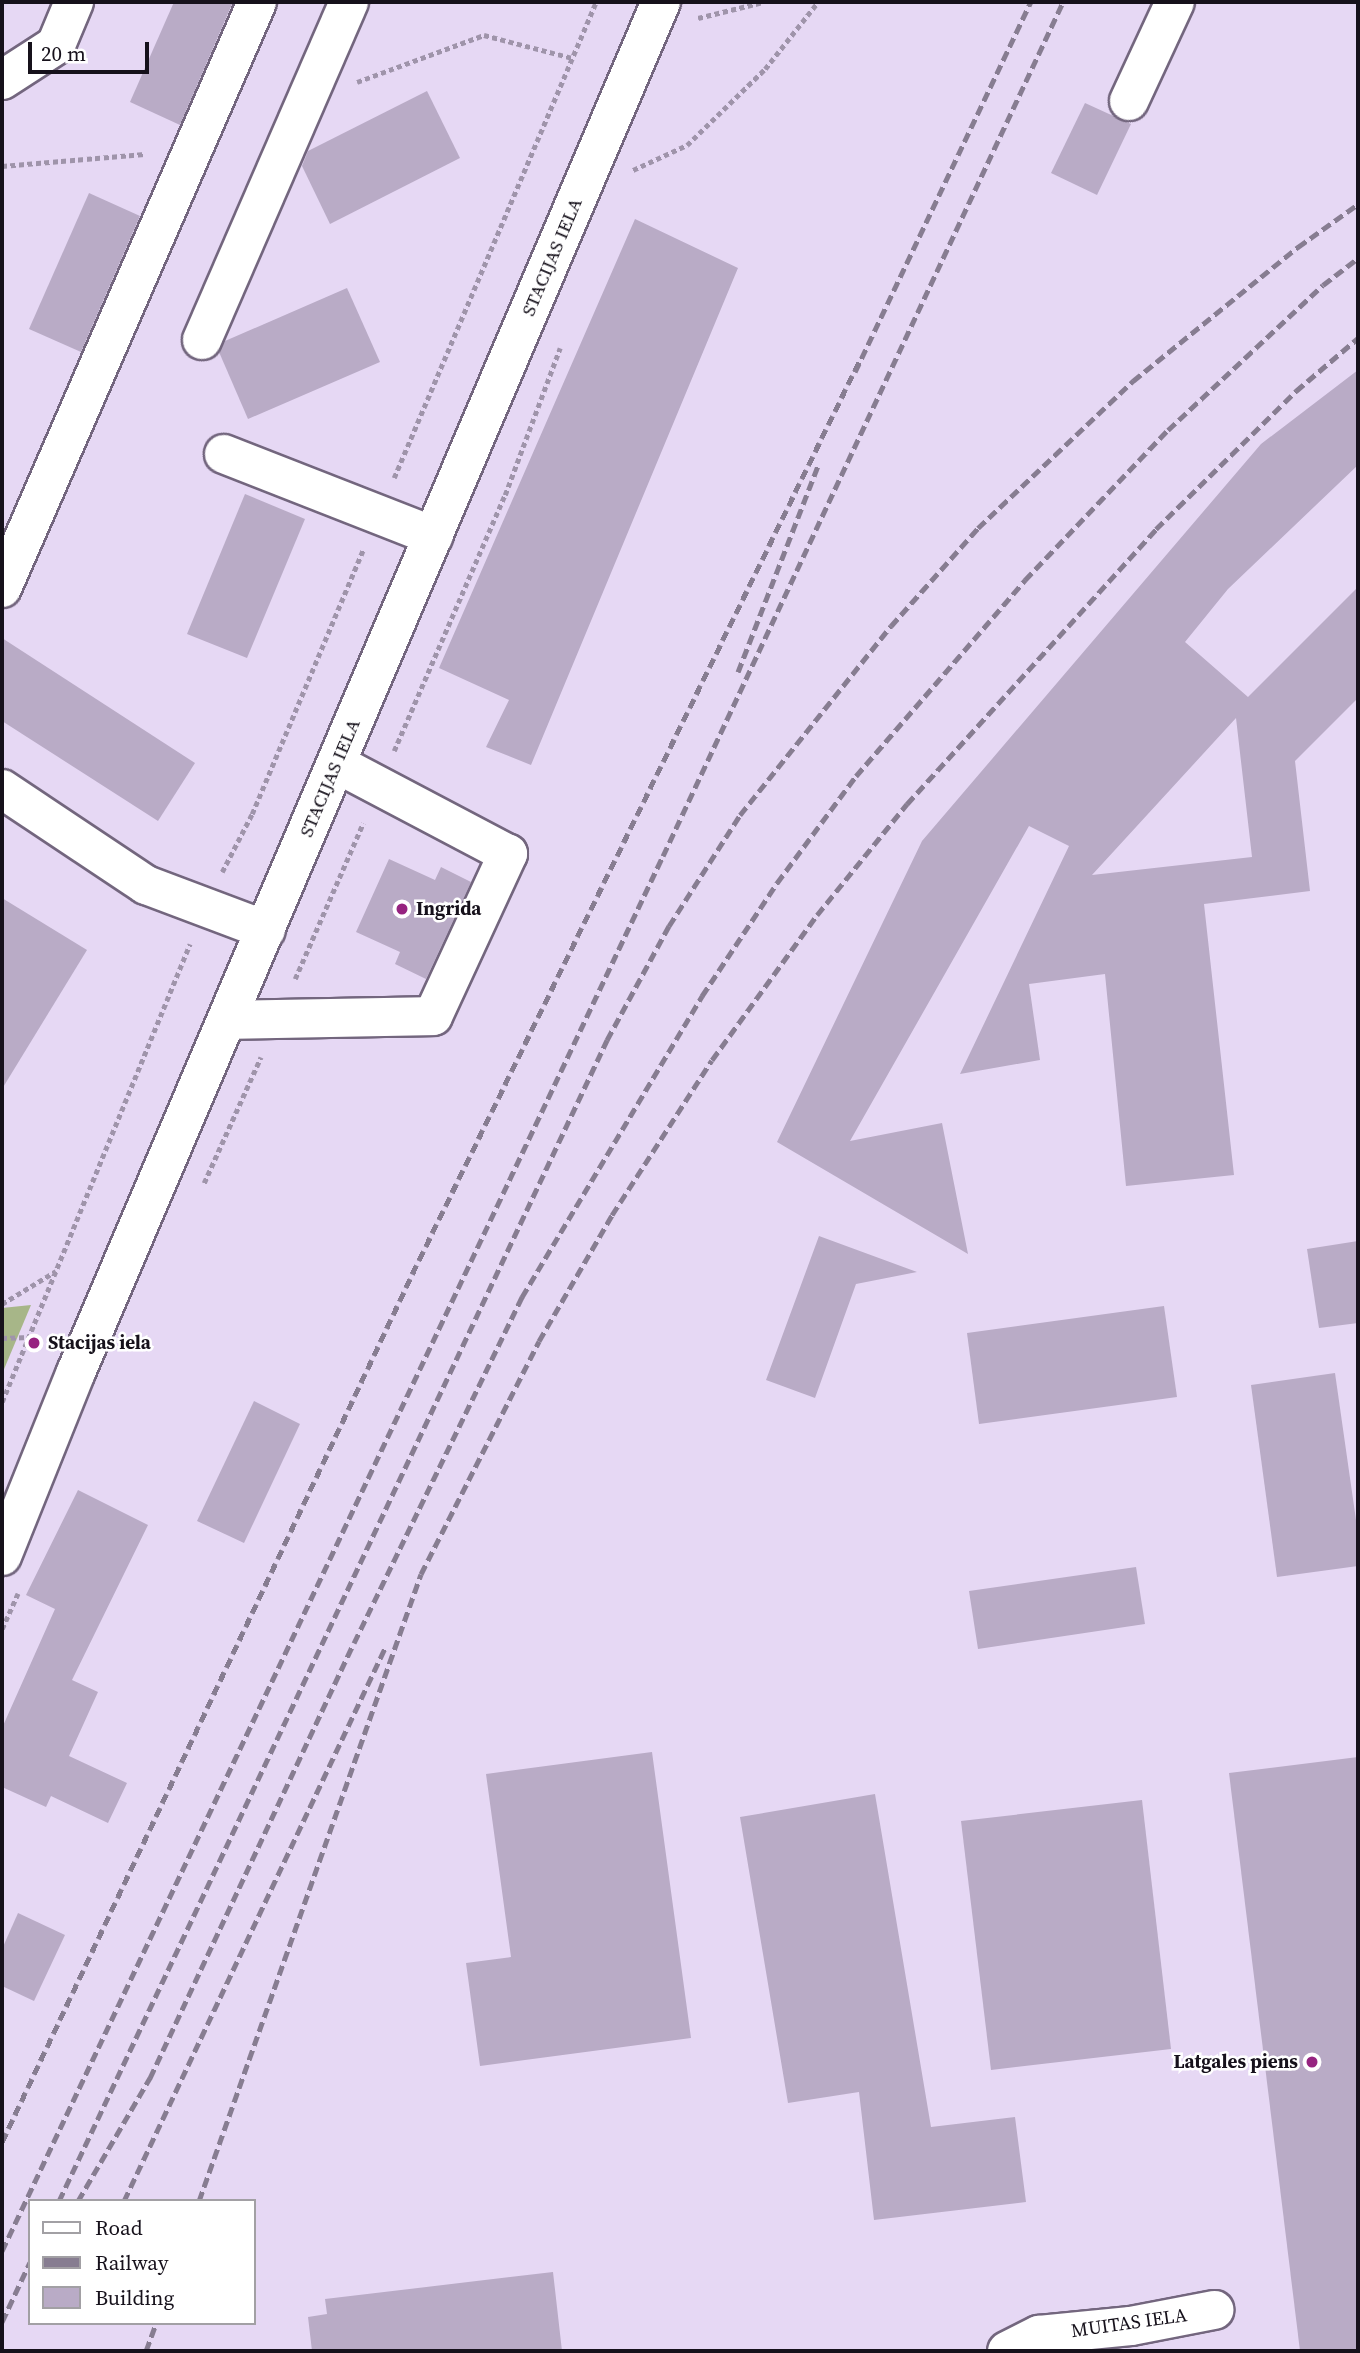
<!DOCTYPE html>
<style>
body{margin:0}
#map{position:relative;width:1360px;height:2353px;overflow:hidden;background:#e6d8f4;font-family:"Source Serif 4",serif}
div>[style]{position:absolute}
.green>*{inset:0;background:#a7b688}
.building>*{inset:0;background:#b9abc6}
.path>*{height:4.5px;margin-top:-2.25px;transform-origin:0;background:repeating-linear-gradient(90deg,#9f94aa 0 5px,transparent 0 8.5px)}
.roads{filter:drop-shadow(2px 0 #73667e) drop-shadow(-2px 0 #73667e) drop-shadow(0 2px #73667e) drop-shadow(0 -2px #73667e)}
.minor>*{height:38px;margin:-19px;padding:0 19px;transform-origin:19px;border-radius:19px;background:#fff}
.rail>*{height:5px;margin-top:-2.5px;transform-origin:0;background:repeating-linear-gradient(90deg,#877d91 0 10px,transparent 0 15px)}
.dots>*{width:19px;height:19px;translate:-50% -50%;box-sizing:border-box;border:4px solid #fff;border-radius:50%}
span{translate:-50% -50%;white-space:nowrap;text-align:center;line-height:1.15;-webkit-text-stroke:5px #fff;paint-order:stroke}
.street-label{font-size:19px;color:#16111b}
.poi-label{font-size:19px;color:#16111b;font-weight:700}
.left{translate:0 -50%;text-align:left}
.right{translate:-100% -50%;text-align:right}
.frame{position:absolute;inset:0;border:4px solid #16111b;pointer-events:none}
.legend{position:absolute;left:28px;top:2199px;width:228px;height:126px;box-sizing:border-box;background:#fff;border:2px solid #a2a0a4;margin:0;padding:9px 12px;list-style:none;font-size:21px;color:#16111b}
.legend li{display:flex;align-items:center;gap:14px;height:35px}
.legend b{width:35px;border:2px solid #a2a0a4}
.scale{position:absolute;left:28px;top:42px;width:121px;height:32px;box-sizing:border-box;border:4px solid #16111b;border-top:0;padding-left:9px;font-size:21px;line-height:24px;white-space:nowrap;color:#16111b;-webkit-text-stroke:5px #fff;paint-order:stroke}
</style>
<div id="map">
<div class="green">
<div style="clip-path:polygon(31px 1305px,2px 1374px,2px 1308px)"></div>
</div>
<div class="building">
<div style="clip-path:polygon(174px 2px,233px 2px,180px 125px,130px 102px)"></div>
<div style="clip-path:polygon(427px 91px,460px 158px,330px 224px,302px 166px,308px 151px)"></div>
<div style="clip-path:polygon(1085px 103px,1131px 124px,1097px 195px,1051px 173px)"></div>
<div style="clip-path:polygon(89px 193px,140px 216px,81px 352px,29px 329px)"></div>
<div style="clip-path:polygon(635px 219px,738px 268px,531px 765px,486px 747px,509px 700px,439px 668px)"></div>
<div style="clip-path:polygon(347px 288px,380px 362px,248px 419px,219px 352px,225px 341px)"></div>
<div style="clip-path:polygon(evenodd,1358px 370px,1358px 465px,1228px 589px,1185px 642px,1248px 697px,1358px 587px,1358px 698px,1295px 761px,1310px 891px,1204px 904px,1234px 1175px,1126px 1186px,1105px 974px,1029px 984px,1040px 1060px,960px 1074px,1069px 846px,1029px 826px,850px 1141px,942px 1123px,968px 1254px,777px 1142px,922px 841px,1261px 444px,1358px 370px,1236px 718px,1252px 857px,1092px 875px,1236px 718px)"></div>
<div style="clip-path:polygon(245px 494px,305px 519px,247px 658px,187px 634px)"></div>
<div style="clip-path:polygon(2px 638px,195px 763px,158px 821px,2px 721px)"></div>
<div style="clip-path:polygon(389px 859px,435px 880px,441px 867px,471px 882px,426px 979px,395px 964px,400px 952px,356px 932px)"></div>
<div style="clip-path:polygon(2px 898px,87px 950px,2px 1089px)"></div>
<div style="clip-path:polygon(819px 1236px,917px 1272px,856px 1284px,815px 1398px,766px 1380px)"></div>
<div style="clip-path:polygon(1358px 1241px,1358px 1323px,1319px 1328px,1307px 1249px)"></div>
<div style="clip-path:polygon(1164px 1306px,1177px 1397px,979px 1424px,967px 1333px)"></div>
<div style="clip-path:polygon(1335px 1373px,1358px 1534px,1358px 1566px,1277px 1577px,1251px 1385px)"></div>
<div style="clip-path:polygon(254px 1401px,300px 1424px,244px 1543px,197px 1521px)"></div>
<div style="clip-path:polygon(78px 1490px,148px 1525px,72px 1680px,98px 1692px,69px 1756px,127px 1783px,108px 1823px,51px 1796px,46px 1807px,2px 1787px,2px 1728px,55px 1609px,26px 1595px)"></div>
<div style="clip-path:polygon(1136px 1567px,1145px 1624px,978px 1649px,969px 1591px)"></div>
<div style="clip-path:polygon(652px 1752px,691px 2038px,480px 2066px,466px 1963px,511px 1957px,486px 1774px)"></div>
<div style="clip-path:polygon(1358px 1757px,1358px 2351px,1300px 2351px,1229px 1773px)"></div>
<div style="clip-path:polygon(875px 1794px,931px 2127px,1015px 2117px,1026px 2202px,874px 2220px,859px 2092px,788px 2103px,740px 1817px)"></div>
<div style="clip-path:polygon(1142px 1800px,1171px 2049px,991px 2070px,961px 1821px)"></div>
<div style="clip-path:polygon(18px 1913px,65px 1935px,34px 2001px,2px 1986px,2px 1949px)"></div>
<div style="clip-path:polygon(553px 2272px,562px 2351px,312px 2351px,308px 2317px,327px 2314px,325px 2299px)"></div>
</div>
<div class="path">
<div style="left:698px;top:18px;width:67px;rotate:-13.8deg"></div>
<div style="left:357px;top:82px;width:135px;rotate:-20.3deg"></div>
<div style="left:484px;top:35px;width:91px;rotate:14.6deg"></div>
<div style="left:2px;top:166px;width:143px;rotate:-4.8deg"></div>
<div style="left:633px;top:170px;width:60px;rotate:-24.8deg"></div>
<div style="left:687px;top:145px;width:109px;rotate:-44.3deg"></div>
<div style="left:765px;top:69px;width:85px;rotate:-51.7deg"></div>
<div style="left:394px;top:478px;width:517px;rotate:-67.01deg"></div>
<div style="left:394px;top:751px;width:279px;rotate:-66.6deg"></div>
<div style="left:505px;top:495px;width:157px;rotate:-69.5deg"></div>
<div style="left:222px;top:872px;width:65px;rotate:-62.7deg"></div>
<div style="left:252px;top:814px;width:286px;rotate:-67.2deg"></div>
<div style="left:295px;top:979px;width:170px;rotate:-66.4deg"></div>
<div style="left:204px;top:1183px;width:138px;rotate:-65.7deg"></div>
<div style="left:2px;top:1304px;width:63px;rotate:-31.4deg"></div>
<div style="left:2px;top:1338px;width:28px;rotate:-2deg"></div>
<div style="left:2px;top:1402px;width:495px;rotate:-67.7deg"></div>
<div style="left:2px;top:1629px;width:39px;rotate:-66deg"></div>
</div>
<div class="roads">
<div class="minor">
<div style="left:2px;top:80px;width:64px;rotate:-32.9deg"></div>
<div style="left:56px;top:45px;width:47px;rotate:-67.3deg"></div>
<div style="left:1129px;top:101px;width:109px;rotate:-65.1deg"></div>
<div style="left:202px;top:340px;width:369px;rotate:-66.5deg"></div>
<div style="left:224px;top:454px;width:225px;rotate:21.4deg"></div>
<div style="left:2px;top:588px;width:639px;rotate:-66.48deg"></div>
<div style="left:2px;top:789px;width:173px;rotate:33.7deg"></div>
<div style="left:146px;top:885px;width:128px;rotate:20.6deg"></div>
<div style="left:228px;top:1020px;width:205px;rotate:-1.1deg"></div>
<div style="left:433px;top:1016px;width:179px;rotate:-65.2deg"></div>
<div style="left:508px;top:854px;width:193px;rotate:-152.2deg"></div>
<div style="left:2px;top:1556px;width:198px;rotate:-68.1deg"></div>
<div style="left:76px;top:1372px;width:1490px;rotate:-66.88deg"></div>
<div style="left:1007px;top:2351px;width:36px;rotate:-27deg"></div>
<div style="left:1039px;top:2335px;width:92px;rotate:-5.6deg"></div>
<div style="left:1131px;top:2326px;width:85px;rotate:-10.9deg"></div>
</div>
</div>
<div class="rail">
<div style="left:855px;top:372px;width:410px;rotate:-64.6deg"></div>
<div style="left:738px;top:672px;width:224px;rotate:-68.8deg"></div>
<div style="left:2px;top:2142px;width:976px;rotate:-64.7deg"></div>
<div style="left:419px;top:1260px;width:1000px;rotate:-63.9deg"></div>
<div style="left:59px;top:2201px;width:1284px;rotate:-64.73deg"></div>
<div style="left:607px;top:1040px;width:130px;rotate:-61.5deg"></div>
<div style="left:669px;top:926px;width:132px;rotate:-57.4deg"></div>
<div style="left:740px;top:815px;width:242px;rotate:-51.4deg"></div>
<div style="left:891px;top:626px;width:131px;rotate:-48.4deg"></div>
<div style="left:978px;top:528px;width:214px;rotate:-43.5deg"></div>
<div style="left:1133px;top:381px;width:213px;rotate:-39.1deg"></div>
<div style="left:1298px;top:247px;width:74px;rotate:-35.6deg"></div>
<div style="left:78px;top:2201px;width:143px;rotate:-59.7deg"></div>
<div style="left:150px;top:2078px;width:480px;rotate:-64.9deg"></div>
<div style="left:354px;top:1643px;width:385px;rotate:-64.1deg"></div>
<div style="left:522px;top:1297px;width:351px;rotate:-59.1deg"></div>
<div style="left:702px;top:996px;width:136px;rotate:-56.4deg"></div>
<div style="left:777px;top:883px;width:133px;rotate:-53.6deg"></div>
<div style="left:856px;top:776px;width:259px;rotate:-49.2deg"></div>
<div style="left:1025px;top:580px;width:207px;rotate:-46.4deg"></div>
<div style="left:1168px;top:430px;width:212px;rotate:-43.1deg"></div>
<div style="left:1323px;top:285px;width:44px;rotate:-37.6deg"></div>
<div style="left:124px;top:2201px;width:614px;rotate:-64.73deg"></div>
<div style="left:199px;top:2201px;width:665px;rotate:-70.5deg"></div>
<div style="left:421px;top:1574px;width:261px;rotate:-63.1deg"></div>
<div style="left:539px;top:1341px;width:146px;rotate:-59.9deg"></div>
<div style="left:612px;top:1215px;width:184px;rotate:-57.2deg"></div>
<div style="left:712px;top:1060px;width:179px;rotate:-54.1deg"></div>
<div style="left:817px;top:915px;width:143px;rotate:-51deg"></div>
<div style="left:907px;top:804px;width:371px;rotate:-47.8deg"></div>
<div style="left:1156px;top:529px;width:197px;rotate:-44.6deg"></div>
<div style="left:1296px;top:391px;width:82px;rotate:-40.5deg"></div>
<div style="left:2px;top:2251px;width:1544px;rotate:-64.65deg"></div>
<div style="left:663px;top:856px;width:943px;rotate:-64.9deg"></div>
<div style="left:2px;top:2322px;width:66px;rotate:-65deg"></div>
<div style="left:146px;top:2351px;width:30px;rotate:-70deg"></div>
</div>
<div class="dots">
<div style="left:402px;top:909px;background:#962380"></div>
<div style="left:34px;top:1343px;background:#962380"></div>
<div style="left:1312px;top:2062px;background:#962380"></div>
</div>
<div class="street-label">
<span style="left:552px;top:257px;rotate:-67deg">STACIJAS IELA</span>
<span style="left:330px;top:778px;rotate:-67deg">STACIJAS IELA</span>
<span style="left:1129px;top:2323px;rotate:-8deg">MUITAS IELA</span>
</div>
<div class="poi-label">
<span class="left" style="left:416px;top:909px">Ingrida</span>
<span class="left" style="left:48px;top:1343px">Stacijas iela</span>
<span class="right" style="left:1298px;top:2062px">Latgales piens</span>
</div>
<div class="frame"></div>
<ul class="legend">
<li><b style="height:9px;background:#fff"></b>Road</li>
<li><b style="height:9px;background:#877d91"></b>Railway</li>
<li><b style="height:19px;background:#b9abc6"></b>Building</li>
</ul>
<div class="scale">20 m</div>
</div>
